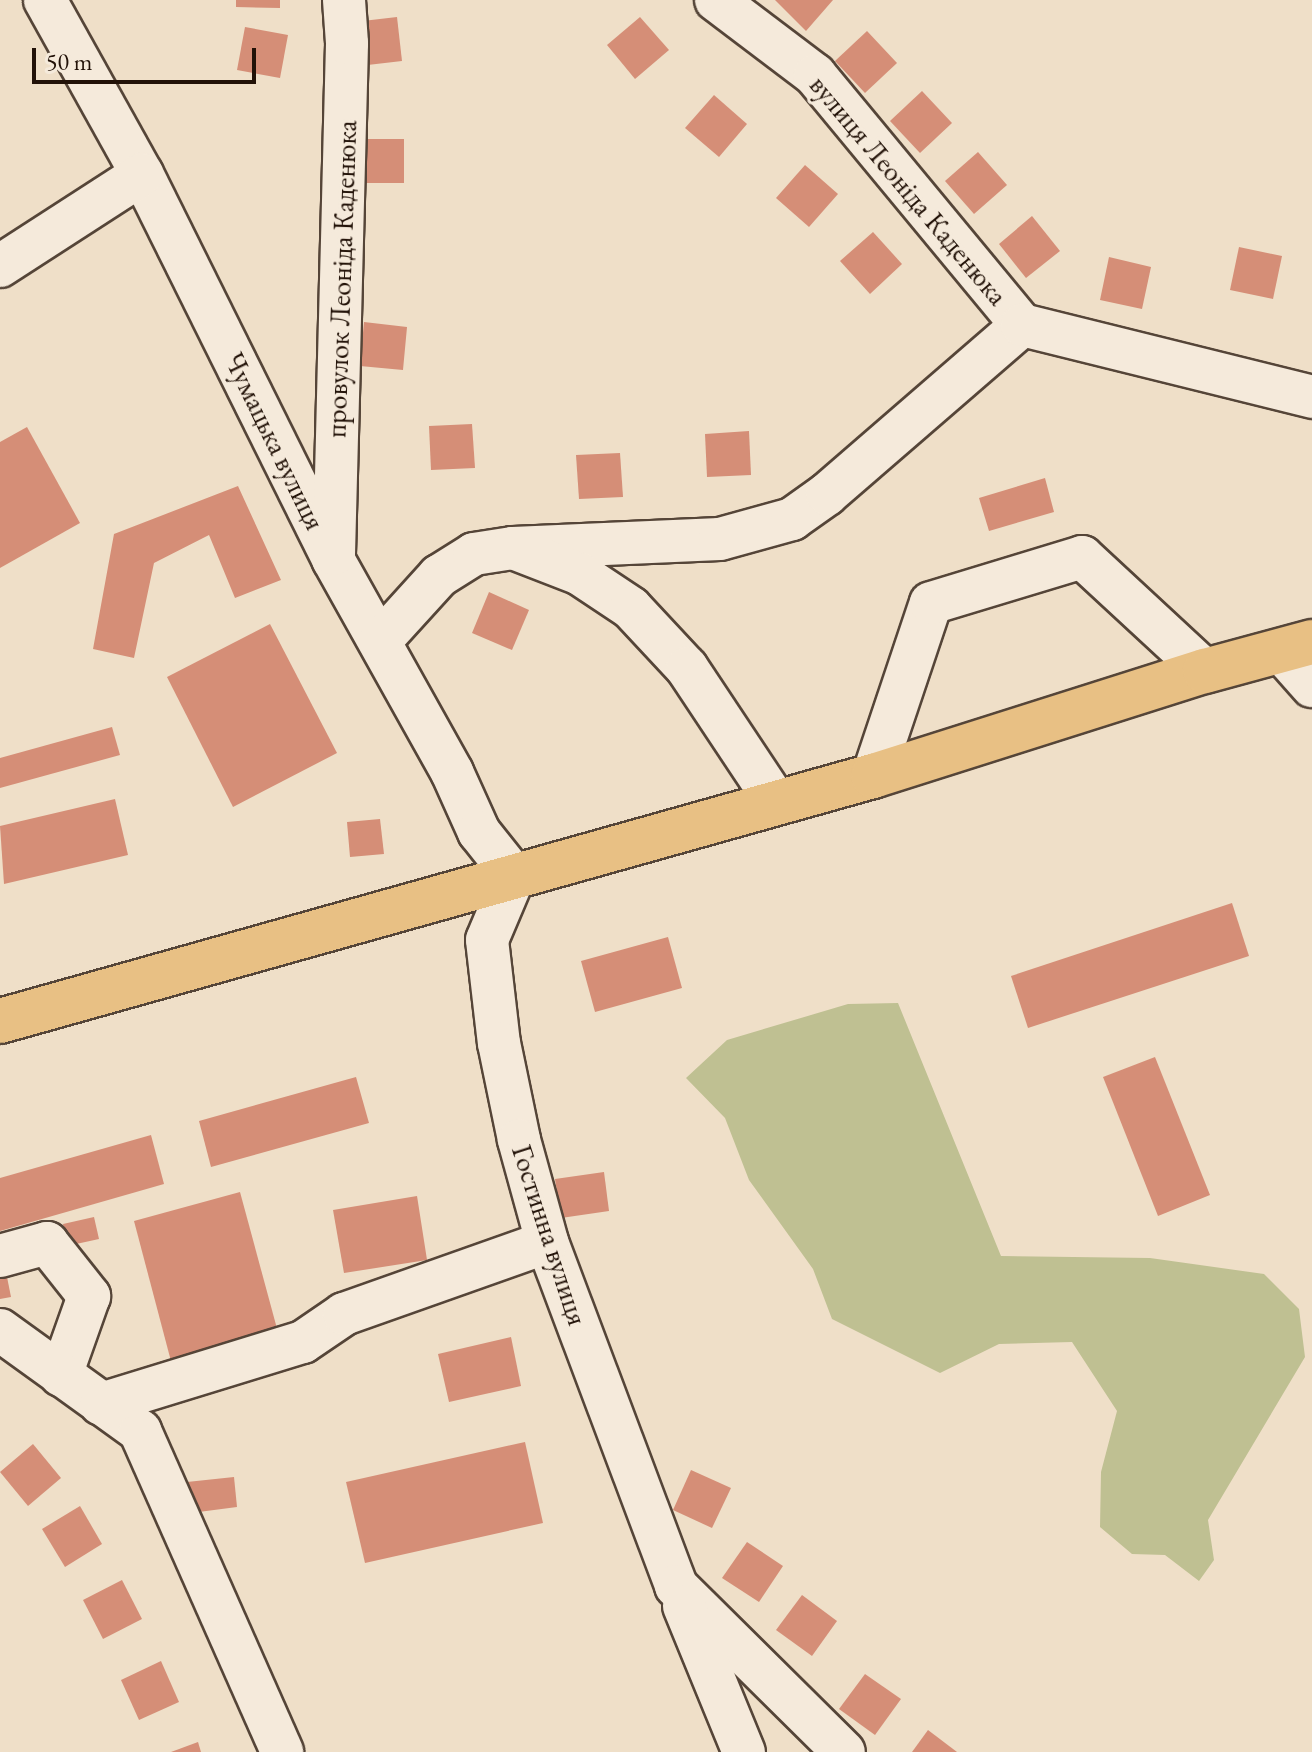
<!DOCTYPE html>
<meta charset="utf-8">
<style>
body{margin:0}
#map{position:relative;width:1312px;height:1752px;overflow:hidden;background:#efdfc8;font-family:"EB Garamond",serif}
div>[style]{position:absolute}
.green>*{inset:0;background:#bfc092}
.building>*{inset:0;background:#d58e77}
.roads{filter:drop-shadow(2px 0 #554538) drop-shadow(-2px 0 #554538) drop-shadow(0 2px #554538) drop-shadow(0 -2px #554538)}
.minor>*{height:42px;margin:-21px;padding:0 21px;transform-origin:21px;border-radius:21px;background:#f5eadb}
.highway>*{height:44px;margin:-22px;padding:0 22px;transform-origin:22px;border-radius:22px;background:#e8c084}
span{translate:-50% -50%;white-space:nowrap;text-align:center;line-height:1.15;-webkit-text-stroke:6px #f5eadb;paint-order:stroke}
.street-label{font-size:28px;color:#221208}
.scale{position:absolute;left:32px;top:48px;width:224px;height:36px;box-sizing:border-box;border:4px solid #221208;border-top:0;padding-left:10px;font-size:24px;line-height:28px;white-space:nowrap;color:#221208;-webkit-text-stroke:6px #f5eadb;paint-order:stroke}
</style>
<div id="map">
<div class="green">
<div style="clip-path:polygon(898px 1003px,1001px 1256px,1150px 1258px,1264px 1274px,1299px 1309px,1305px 1357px,1208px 1520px,1214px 1560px,1199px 1581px,1165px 1555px,1132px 1554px,1100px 1527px,1101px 1472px,1117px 1411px,1072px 1342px,999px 1344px,940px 1373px,832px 1319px,813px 1269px,749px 1180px,725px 1118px,686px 1078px,727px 1040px,848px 1004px)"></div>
</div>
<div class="building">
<div style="clip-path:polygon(236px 0,280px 0,280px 8px,236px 7px)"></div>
<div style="clip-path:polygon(775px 0,833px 0,806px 31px)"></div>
<div style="clip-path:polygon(397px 17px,402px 61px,359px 66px,354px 22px)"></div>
<div style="clip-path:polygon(640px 17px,669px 50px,635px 79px,607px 45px)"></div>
<div style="clip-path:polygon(245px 27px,288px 35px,280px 78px,237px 70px)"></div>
<div style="clip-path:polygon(867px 31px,897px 63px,865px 93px,835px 61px)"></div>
<div style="clip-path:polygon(922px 91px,952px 123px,920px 153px,890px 121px)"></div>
<div style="clip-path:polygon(714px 95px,747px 124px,719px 157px,685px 128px)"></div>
<div style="clip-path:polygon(361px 139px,404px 139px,404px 183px,360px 183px)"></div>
<div style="clip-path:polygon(978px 152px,1007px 185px,974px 214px,945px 181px)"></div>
<div style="clip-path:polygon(805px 165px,838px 194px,809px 227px,776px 198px)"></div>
<div style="clip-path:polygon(1032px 216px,1060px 251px,1026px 278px,999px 244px)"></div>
<div style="clip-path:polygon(873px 232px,902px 264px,870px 294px,840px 261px)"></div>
<div style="clip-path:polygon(1239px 247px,1282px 256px,1273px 299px,1230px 290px)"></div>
<div style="clip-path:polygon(1109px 257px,1151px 267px,1142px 309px,1100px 300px)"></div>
<div style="clip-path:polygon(364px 322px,407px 327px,403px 370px,360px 366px)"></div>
<div style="clip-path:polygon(472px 424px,475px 468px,431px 470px,429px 426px)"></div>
<div style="clip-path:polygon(27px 427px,80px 523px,0 568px,0 442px)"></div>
<div style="clip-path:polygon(749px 431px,751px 475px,707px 477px,705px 434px)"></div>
<div style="clip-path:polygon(620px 453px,623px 497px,579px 499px,576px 455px)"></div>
<div style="clip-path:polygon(1045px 478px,1054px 512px,989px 531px,979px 498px)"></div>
<div style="clip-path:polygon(238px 486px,281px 580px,235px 598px,209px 535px,154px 563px,134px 658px,93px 649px,114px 534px)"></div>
<div style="clip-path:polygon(489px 592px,529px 610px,512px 650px,472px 633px)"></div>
<div style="clip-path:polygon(270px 624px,337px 753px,233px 807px,167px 677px)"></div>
<div style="clip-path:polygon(112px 727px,120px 755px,0 788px,0 758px)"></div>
<div style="clip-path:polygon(115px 799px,128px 855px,4px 884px,0 826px)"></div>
<div style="clip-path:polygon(380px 819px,384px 854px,350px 857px,347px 822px)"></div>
<div style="clip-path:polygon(1232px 903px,1249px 956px,1028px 1028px,1011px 976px)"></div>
<div style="clip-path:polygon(668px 937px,682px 988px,595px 1012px,581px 961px)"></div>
<div style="clip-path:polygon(1155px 1057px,1210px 1195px,1158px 1216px,1103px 1077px)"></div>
<div style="clip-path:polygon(356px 1077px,369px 1123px,211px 1167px,199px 1121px)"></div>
<div style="clip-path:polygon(151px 1135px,164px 1184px,0 1231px,0 1178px)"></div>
<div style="clip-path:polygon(604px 1172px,609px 1211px,561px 1218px,555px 1179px)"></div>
<div style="clip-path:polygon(240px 1192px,279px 1336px,172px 1365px,134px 1221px)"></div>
<div style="clip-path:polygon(417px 1196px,427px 1260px,344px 1273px,333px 1210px)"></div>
<div style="clip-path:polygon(94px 1217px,99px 1239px,67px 1246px,63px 1224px)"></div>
<div style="clip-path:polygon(7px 1277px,11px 1297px,0 1299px,0 1278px)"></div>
<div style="clip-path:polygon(511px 1337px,521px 1386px,449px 1402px,438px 1354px)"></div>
<div style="clip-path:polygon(525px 1442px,543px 1523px,365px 1563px,346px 1482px)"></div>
<div style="clip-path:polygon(33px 1444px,61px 1478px,28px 1506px,0 1472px)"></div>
<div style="clip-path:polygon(691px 1470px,731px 1488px,712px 1528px,673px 1510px)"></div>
<div style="clip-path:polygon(234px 1477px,237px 1507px,191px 1513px,187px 1482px)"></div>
<div style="clip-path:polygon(80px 1506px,102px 1544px,65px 1567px,42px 1529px)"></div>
<div style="clip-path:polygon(747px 1542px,783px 1566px,759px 1602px,722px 1578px)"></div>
<div style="clip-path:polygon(122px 1580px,142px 1619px,103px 1639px,83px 1600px)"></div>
<div style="clip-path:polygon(802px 1595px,837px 1621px,812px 1656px,776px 1630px)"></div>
<div style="clip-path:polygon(161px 1661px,179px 1702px,139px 1720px,121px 1680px)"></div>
<div style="clip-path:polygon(865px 1674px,901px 1699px,875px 1735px,839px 1709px)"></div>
<div style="clip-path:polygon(928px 1730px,957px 1752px,912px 1752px)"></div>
<div style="clip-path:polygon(198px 1742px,201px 1752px,171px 1752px)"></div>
</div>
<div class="roads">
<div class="minor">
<div style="left:45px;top:0;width:199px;rotate:60.9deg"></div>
<div style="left:142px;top:174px;width:430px;rotate:63.6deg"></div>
<div style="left:333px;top:559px;width:244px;rotate:60.8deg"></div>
<div style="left:452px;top:772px;width:66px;rotate:65.8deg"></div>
<div style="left:479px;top:832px;width:56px;rotate:51.5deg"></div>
<div style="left:514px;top:876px;width:69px;rotate:112.9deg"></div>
<div style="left:487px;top:940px;width:104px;rotate:83.4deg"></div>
<div style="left:499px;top:1043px;width:99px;rotate:78.3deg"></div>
<div style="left:519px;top:1140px;width:106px;rotate:74.6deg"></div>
<div style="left:547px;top:1242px;width:367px;rotate:69.4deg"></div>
<div style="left:676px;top:1586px;width:236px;rotate:44.7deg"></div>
<div style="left:716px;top:0;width:124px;rotate:37.1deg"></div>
<div style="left:815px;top:75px;width:325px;rotate:50.4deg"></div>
<div style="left:0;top:266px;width:169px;rotate:-32.9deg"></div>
<div style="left:513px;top:548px;width:207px;rotate:-2.5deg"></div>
<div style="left:720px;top:539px;width:75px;rotate:-15.5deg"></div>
<div style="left:792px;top:519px;width:43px;rotate:-35.5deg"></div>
<div style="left:827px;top:494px;width:258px;rotate:-40.9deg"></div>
<div style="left:1022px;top:325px;width:299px;rotate:13.9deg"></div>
<div style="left:334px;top:554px;width:511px;rotate:-88.54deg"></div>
<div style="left:347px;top:43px;width:43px;rotate:-94deg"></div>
<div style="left:380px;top:641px;width:88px;rotate:-47.8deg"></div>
<div style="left:439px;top:576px;width:41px;rotate:-32.2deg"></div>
<div style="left:474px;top:554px;width:39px;rotate:-9deg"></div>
<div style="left:513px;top:548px;width:72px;rotate:21.2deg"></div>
<div style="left:580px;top:574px;width:61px;rotate:33.7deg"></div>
<div style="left:631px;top:608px;width:82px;rotate:47deg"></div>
<div style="left:687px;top:668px;width:161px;rotate:56.4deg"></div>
<div style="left:1281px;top:651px;width:47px;rotate:48.5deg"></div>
<div style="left:873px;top:776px;width:182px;rotate:-71.5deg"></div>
<div style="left:931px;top:603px;width:158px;rotate:-16.9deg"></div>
<div style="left:1082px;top:557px;width:168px;rotate:42.8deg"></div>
<div style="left:0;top:1256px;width:49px;rotate:-15.5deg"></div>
<div style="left:47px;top:1243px;width:68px;rotate:51.6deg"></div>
<div style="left:89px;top:1296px;width:84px;rotate:109.5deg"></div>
<div style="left:0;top:1330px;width:173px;rotate:35.8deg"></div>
<div style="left:140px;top:1431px;width:351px;rotate:66.1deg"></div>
<div style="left:101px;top:1404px;width:211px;rotate:-17.1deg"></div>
<div style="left:303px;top:1342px;width:50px;rotate:-34.3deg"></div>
<div style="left:344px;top:1314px;width:215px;rotate:-19.5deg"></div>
<div style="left:684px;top:1606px;width:158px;rotate:67.7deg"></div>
</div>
<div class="highway">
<div style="left:0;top:1021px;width:907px;rotate:-15.68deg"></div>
<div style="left:873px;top:776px;width:348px;rotate:-17.6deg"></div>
<div style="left:1205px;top:671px;width:111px;rotate:-15.2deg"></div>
</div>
</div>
<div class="street-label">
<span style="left:909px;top:190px;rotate:50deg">вулиця Леоніда Каденюка</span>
<span style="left:341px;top:279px;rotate:-88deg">провулок Леоніда Каденюка</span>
<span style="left:275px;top:441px;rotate:64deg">Чумацька вулиця</span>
<span style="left:550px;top:1235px;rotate:72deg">Гостинна вулиця</span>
</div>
<div class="scale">50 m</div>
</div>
